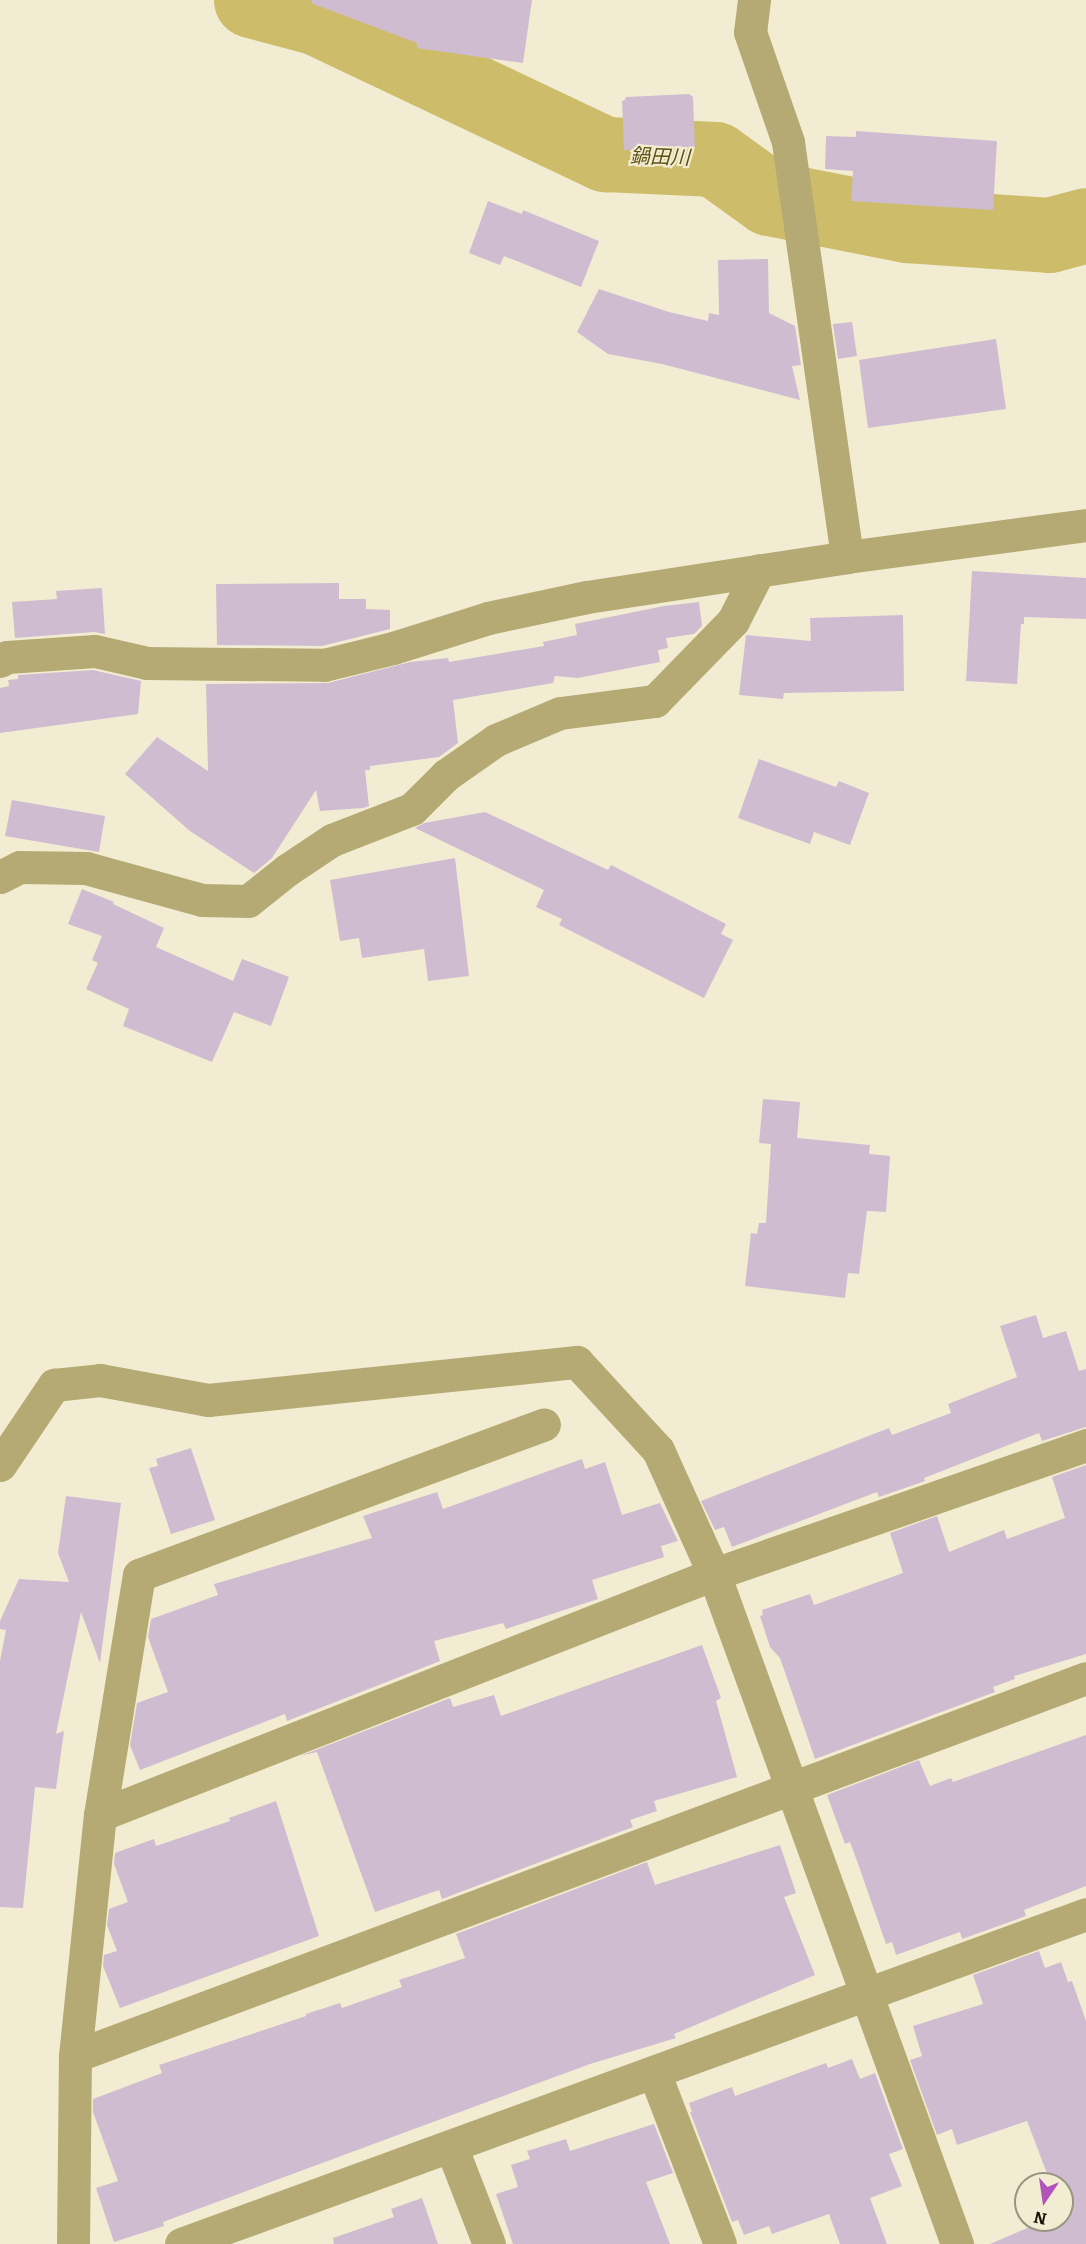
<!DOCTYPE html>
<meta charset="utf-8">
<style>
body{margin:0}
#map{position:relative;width:1086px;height:2244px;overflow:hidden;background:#f2edd2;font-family:Bitter,"Noto Sans JP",serif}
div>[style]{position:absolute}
.river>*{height:75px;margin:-37.5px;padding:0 37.5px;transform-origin:37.5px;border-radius:37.5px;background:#cdbc6a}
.building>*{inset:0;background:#d0bcd1}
.street>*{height:33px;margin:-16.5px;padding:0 16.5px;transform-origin:16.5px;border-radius:16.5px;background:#b5aa73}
span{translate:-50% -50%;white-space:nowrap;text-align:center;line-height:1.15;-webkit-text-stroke:4.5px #f2edd2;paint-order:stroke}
.water-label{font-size:20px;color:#5c5111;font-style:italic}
.north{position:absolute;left:1014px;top:2172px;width:60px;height:60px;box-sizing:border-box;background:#f2edd2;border:2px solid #999581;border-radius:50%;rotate:193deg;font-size:16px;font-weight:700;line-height:24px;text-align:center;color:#131108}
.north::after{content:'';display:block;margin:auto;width:21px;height:27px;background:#b252bb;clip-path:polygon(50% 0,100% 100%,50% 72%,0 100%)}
</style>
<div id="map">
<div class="river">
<div style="left:251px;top:0;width:69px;rotate:15deg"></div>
<div style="left:318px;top:18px;width:318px;rotate:25.4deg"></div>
<div style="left:605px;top:154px;width:110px;rotate:2.6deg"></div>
<div style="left:715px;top:159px;width:67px;rotate:35.8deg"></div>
<div style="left:769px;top:198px;width:141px;rotate:11.1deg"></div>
<div style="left:907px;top:225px;width:142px;rotate:4deg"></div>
<div style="left:1049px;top:235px;width:38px;rotate:-15deg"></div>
</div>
<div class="building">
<div style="clip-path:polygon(312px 0,532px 0,523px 63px,417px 48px,417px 43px,311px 3px)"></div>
<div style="clip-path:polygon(689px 94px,693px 97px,695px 147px,624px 150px,622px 101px,625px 100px,626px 97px)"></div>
<div style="clip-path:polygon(856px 131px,997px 141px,993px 210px,851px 201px,853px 171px,825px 169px,826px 136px,856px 137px)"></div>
<div style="clip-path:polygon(488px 201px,522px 214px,523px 210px,599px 241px,581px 287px,504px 256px,500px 265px,469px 253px)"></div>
<div style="clip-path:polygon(768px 259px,769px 313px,795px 326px,801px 365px,792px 366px,800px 400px,662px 364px,608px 354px,577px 332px,599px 289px,669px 312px,708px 321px,709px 313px,719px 315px,718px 260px)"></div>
<div style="clip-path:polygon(852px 322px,857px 356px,838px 359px,833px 324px)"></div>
<div style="clip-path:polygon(996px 339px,1006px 409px,868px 428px,859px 360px)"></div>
<div style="clip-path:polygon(972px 571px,1086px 578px,1086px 619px,1024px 617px,1024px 624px,1021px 624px,1017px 684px,966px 681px)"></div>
<div style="clip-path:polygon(339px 583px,339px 599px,366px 599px,366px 609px,390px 610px,390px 629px,322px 646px,217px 645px,216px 584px)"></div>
<div style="clip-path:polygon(102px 588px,105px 634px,94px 632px,15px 638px,12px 602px,57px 599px,56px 591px)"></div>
<div style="clip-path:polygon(699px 602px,702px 626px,694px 634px,666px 638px,668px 648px,658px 650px,660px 662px,578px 678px,555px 676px,553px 683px,453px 700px,458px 743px,439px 757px,370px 766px,370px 770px,365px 770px,369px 806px,363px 808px,320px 811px,316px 790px,272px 858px,254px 873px,190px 831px,125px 774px,157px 737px,208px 771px,206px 684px,328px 683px,410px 662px,448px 658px,449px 662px,544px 646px,543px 642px,577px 635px,575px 624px,664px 606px)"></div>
<div style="clip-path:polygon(903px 615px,904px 691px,784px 693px,783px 699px,739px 695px,746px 635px,811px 641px,810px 618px)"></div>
<div style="clip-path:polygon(93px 670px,141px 681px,138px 714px,0 733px,0 688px,9px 686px,8px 680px,18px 679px,18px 675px)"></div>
<div style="clip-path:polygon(759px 759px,836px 787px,839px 781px,869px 793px,850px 845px,814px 832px,810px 844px,738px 818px)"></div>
<div style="clip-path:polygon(12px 800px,105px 816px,99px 852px,5px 836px)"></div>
<div style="clip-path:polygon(485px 812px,608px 870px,611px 865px,726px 924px,721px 934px,733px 940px,704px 998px,559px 925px,562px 919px,536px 907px,544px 890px,415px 828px,424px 823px)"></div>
<div style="clip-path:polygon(455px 858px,469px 976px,428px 981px,424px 949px,362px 958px,359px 938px,340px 941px,330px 880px)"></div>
<div style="clip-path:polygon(82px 889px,114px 902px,113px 904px,164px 928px,156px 947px,233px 981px,242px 959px,289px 977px,271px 1026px,234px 1012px,212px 1062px,123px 1026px,129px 1009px,86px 989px,98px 963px,92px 960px,102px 936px,68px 924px)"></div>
<div style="clip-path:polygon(763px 1099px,800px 1102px,797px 1138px,870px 1145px,869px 1154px,890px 1156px,886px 1212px,867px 1211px,859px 1274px,848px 1273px,845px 1298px,745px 1286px,751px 1233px,757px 1234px,759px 1223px,766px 1223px,771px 1144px,759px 1143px)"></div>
<div style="clip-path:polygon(1036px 1315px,1043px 1338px,1066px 1331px,1079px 1371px,1086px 1369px,1086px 1427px,1042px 1441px,1039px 1433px,924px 1478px,925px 1481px,879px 1497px,877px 1492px,732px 1547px,724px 1527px,715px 1530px,701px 1501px,889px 1428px,892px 1435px,951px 1413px,948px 1404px,1017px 1377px,1000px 1326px)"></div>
<div style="clip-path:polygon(191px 1448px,215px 1520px,171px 1534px,149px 1468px,158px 1466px,156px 1459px)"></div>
<div style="clip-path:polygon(582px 1459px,585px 1469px,605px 1462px,622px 1515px,660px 1503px,678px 1541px,661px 1546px,664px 1557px,592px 1580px,598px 1599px,506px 1629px,503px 1623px,434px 1641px,440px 1661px,287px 1721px,285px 1714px,140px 1770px,130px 1745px,137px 1703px,168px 1692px,148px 1637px,151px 1619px,218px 1595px,214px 1584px,372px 1538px,363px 1516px,437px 1492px,443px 1509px)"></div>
<div style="clip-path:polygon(1086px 1465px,1086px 1654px,1014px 1676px,1015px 1679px,993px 1687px,995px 1692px,815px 1759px,780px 1658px,770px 1647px,760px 1616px,763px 1615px,762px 1610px,810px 1594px,814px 1605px,903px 1573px,890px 1533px,937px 1516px,949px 1552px,1004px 1530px,1007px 1539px,1065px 1518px,1052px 1477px)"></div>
<div style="clip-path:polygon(66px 1496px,121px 1503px,100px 1663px,81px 1612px,56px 1734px,64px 1731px,56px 1789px,35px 1787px,23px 1908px,0 1907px,0 1661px,6px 1630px,0 1629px,0 1621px,19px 1579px,69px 1582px,58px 1553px)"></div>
<div style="clip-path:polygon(702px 1645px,721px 1698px,716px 1701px,737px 1777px,654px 1801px,657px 1811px,630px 1820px,633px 1827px,442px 1899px,439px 1890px,375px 1912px,317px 1752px,300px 1756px,450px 1698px,453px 1707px,494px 1695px,501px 1716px)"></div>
<div style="clip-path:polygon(1086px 1735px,1086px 1886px,1024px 1910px,1026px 1916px,962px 1939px,960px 1932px,896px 1955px,892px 1942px,886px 1944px,857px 1861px,850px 1842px,845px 1844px,827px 1795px,919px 1760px,930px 1786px,951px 1778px,953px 1782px)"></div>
<div style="clip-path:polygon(276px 1801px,319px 1936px,120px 2008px,103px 1966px,104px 1955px,117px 1951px,107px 1925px,109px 1909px,128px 1902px,114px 1864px,115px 1853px,154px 1839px,156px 1846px,230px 1821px,229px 1818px)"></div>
<div style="clip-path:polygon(780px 1845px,796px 1893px,784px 1897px,815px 1975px,674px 2034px,676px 2038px,590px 2064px,163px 2222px,164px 2226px,114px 2242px,96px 2188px,118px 2181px,93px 2112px,93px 2099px,162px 2073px,159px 2065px,306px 2016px,306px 2014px,340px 2003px,342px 2008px,402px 1987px,399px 1980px,465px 1958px,456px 1934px,647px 1862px,655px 1885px)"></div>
<div style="clip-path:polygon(1039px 1951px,1045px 1968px,1061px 1962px,1068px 1982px,1072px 1981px,1086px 2021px,1086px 2244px,990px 2244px,1046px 2220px,1062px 2220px,1062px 2184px,1051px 2184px,1027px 2121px,957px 2145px,952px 2129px,937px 2135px,910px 2060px,922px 2056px,913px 2026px,983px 2004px,973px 1975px)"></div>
<div style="clip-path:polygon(852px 2059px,860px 2079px,875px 2073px,903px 2149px,889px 2154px,902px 2186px,870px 2198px,887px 2244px,840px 2244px,829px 2214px,772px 2234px,769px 2226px,744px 2235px,738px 2220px,732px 2222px,690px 2112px,692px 2112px,689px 2103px,732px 2087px,735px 2096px,826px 2063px,828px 2068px)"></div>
<div style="clip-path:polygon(654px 2124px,673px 2173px,646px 2182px,670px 2244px,513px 2244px,496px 2194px,518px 2187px,511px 2165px,530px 2159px,527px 2151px,566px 2139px,570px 2151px)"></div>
<div style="clip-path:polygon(422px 2198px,438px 2244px,334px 2244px,333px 2238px,394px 2217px,391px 2209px)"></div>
</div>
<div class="street">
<div style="left:754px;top:0;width:32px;rotate:97deg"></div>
<div style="left:750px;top:32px;width:116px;rotate:70.9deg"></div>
<div style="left:788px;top:142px;width:419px;rotate:81.9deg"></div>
<div style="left:0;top:661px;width:8px;rotate:-30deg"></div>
<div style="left:7px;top:657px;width:88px;rotate:-3.9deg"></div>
<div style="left:95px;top:651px;width:53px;rotate:13deg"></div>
<div style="left:147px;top:663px;width:177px;rotate:0.6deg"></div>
<div style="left:324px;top:665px;width:71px;rotate:-13.8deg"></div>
<div style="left:393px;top:648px;width:100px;rotate:-17.5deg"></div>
<div style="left:488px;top:618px;width:101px;rotate:-12deg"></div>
<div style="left:587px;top:597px;width:263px;rotate:-8.7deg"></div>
<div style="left:847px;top:557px;width:241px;rotate:-7.6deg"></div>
<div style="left:0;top:877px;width:22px;rotate:-27deg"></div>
<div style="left:20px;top:867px;width:66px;rotate:0.9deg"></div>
<div style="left:86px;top:868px;width:120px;rotate:15.4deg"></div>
<div style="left:202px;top:900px;width:46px;rotate:1.2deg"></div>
<div style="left:248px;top:901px;width:50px;rotate:-38.5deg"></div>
<div style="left:287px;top:870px;width:54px;rotate:-33.7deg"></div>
<div style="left:332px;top:840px;width:86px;rotate:-21.2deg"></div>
<div style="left:412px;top:809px;width:48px;rotate:-45deg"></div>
<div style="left:446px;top:775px;width:61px;rotate:-35deg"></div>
<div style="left:496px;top:740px;width:69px;rotate:-22.9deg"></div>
<div style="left:560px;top:713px;width:96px;rotate:-7.2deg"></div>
<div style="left:655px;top:701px;width:112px;rotate:-45.7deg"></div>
<div style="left:733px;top:621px;width:57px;rotate:-63deg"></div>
<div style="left:0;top:1465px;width:97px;rotate:-56deg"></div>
<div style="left:54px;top:1385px;width:46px;rotate:-6.2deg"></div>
<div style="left:100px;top:1380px;width:110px;rotate:10.5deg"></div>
<div style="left:208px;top:1400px;width:371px;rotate:-5.9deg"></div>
<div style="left:577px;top:1362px;width:120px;rotate:47.4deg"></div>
<div style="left:658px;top:1450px;width:136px;rotate:65.7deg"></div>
<div style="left:714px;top:1574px;width:713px;rotate:70.06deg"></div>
<div style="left:100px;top:1815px;width:660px;rotate:-21.43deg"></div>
<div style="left:714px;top:1574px;width:394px;rotate:-19.1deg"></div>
<div style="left:75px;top:2056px;width:1079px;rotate:-20.5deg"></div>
<div style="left:654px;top:2072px;width:184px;rotate:69deg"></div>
<div style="left:451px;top:2146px;width:105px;rotate:68.8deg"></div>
<div style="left:73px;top:2244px;width:188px;rotate:-89.4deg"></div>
<div style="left:75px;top:2056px;width:242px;rotate:-84.1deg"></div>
<div style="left:100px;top:1815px;width:243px;rotate:-80.8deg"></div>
<div style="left:139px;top:1575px;width:432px;rotate:-20.4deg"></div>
<div style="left:181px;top:2244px;width:963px;rotate:-20.03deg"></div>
</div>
<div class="water-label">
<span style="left:660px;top:157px;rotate:2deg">鍋田川</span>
</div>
<div class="north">N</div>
</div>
